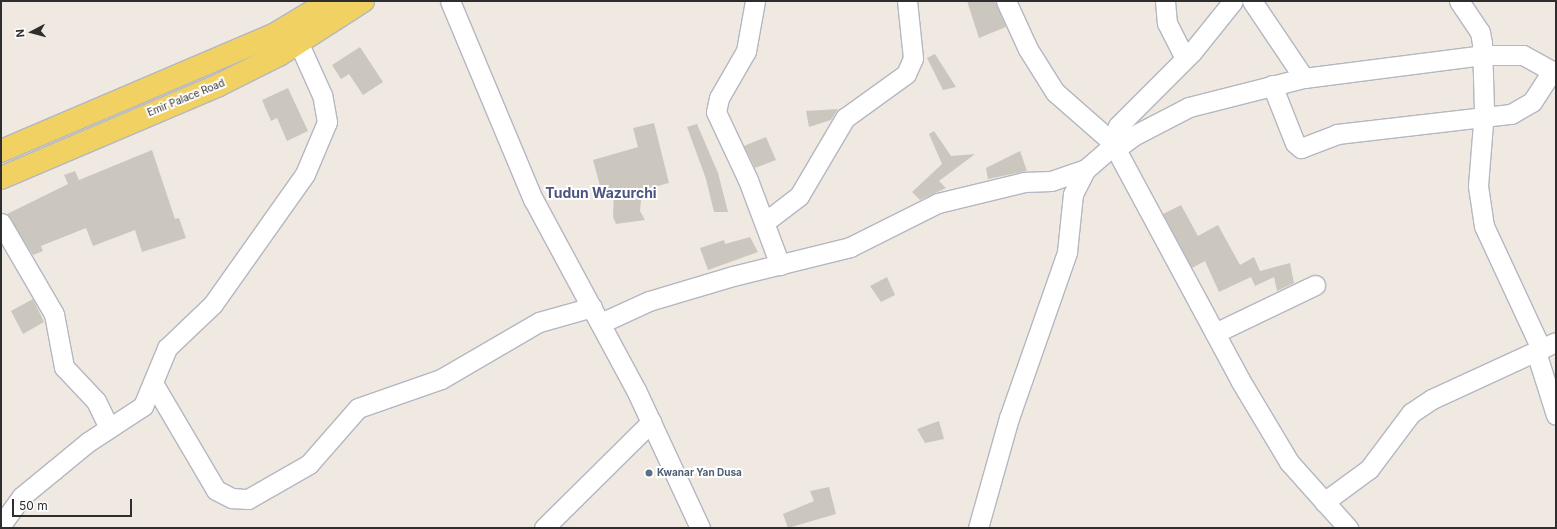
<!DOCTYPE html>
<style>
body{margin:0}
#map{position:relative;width:1557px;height:529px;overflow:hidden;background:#efe9e1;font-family:Inter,sans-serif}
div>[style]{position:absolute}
.building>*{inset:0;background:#cbc7bf}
.roads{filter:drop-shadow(1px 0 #b4b7c1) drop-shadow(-1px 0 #b4b7c1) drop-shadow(0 1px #b4b7c1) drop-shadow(0 -1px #b4b7c1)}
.street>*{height:19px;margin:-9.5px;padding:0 9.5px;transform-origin:9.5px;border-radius:9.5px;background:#fff}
.primary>*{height:22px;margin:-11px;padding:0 11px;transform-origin:11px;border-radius:11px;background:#f2d163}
.dots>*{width:11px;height:11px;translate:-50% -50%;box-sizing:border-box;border:2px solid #fff;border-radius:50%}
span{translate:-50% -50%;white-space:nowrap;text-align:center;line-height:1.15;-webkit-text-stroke:4px #fff;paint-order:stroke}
.street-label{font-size:10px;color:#2e2e2e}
.service-label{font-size:10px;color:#4e5e75;font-weight:700}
.left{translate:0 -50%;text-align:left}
.district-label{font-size:14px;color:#4d5680;font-weight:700}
.frame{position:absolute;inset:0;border:2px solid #2e2e2e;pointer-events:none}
.north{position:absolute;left:12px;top:12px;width:40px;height:40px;-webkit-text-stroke:3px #fff;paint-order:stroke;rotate:264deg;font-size:11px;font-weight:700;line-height:16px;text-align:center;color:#2e2e2e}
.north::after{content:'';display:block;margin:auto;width:14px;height:18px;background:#2e2e2e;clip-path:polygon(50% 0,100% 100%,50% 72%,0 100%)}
.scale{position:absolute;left:12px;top:499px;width:120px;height:18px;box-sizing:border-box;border:2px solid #2e2e2e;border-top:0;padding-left:5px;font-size:12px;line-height:14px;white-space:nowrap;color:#2e2e2e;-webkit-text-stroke:3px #fff;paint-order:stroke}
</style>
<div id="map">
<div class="building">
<div style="clip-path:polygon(967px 1px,995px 1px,1006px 27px,979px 38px)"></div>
<div style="clip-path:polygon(360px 47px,383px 82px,363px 95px,349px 74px,341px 79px,332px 65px)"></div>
<div style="clip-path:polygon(935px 54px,956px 87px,943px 90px,927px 58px)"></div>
<div style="clip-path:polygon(288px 88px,308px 131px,287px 141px,277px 118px,271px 121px,262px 100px)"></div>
<div style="clip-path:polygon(838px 109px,831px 120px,809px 127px,806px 111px)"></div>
<div style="clip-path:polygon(654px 123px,669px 183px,642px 190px,640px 211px,645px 220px,616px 224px,613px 217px,614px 190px,602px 193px,593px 160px,638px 147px,633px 128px)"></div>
<div style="clip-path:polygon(697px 124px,718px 173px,728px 212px,714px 212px,706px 179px,687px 127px)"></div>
<div style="clip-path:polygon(934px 131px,951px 156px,975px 154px,939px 181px,946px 188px,920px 200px,912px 192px,942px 164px,929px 134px)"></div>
<div style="clip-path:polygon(766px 137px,776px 160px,755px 168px,744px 146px)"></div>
<div style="clip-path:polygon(152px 150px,175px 219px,179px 218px,186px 238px,142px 252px,135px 230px,93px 246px,86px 228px,41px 246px,43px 251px,33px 255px,7px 214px,68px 184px,64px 175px,75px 171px,79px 180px)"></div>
<div style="clip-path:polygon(1020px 151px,1027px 171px,988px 179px,986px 168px)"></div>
<div style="clip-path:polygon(1181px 205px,1198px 236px,1218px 225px,1240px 265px,1254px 257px,1260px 271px,1290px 263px,1294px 283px,1277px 291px,1274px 277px,1255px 286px,1251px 277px,1219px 292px,1205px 261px,1192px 268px,1163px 214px)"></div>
<div style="clip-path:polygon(750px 237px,758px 252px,708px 270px,700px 248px,724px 240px,725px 244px)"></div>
<div style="clip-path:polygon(887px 277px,895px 295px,881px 302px,870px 286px)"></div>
<div style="clip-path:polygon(33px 299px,44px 322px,23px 334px,11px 311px)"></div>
<div style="clip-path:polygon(939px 421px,944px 439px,925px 443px,917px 429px)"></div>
<div style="clip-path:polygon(829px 487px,836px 514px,788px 528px,783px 514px,814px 501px,810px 491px)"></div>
</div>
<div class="roads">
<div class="street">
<div style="left:450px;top:1px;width:215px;rotate:67.3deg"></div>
<div style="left:533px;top:199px;width:217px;rotate:61.7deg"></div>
<div style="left:636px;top:390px;width:152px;rotate:65.1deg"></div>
<div style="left:755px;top:1px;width:51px;rotate:100.2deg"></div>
<div style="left:746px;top:51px;width:54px;rotate:119.9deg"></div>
<div style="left:719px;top:98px;width:14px;rotate:102deg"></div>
<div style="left:716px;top:112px;width:75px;rotate:64.8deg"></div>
<div style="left:748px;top:180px;width:91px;rotate:69.4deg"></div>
<div style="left:1006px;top:1px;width:53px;rotate:65.4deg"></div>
<div style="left:1028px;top:49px;width:51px;rotate:57.9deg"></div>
<div style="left:1055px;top:92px;width:76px;rotate:41.3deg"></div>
<div style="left:1112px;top:142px;width:270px;rotate:61.7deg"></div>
<div style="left:1240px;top:380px;width:96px;rotate:59.1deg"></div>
<div style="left:1289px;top:462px;width:89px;rotate:48.2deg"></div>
<div style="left:1165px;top:1px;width:22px;rotate:85deg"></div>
<div style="left:1167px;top:23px;width:39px;rotate:63deg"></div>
<div style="left:1252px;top:1px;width:93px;rotate:56deg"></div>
<div style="left:1459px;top:1px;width:37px;rotate:56deg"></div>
<div style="left:1480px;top:32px;width:11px;rotate:80deg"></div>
<div style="left:1482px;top:43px;width:68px;rotate:88.3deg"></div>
<div style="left:1484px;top:111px;width:75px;rotate:94.6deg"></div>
<div style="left:1478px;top:186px;width:40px;rotate:81.5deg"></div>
<div style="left:1484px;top:226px;width:136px;rotate:65.1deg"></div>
<div style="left:1272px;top:85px;width:62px;rotate:68.4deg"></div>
<div style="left:1295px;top:143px;width:8px;rotate:40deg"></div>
<div style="left:1301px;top:148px;width:39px;rotate:-21deg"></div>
<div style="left:1337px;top:134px;width:175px;rotate:-6.6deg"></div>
<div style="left:1511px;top:114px;width:24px;rotate:-30deg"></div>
<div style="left:1532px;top:102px;width:35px;rotate:-57deg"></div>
<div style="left:1116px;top:149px;width:21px;rotate:-37deg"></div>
<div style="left:1133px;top:136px;width:63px;rotate:-27.4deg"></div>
<div style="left:1189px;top:107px;width:119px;rotate:-14.2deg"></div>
<div style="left:1304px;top:78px;width:180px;rotate:-7.3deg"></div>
<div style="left:1483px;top:55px;width:40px"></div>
<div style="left:1523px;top:55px;width:38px;rotate:29deg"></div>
<div style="left:765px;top:222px;width:43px;rotate:-37.4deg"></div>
<div style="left:799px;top:196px;width:91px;rotate:-59.5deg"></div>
<div style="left:845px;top:118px;width:75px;rotate:-35.8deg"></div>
<div style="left:906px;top:74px;width:17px;rotate:-66deg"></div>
<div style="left:913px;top:58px;width:57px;rotate:-96deg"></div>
<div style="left:1px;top:223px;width:105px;rotate:59.8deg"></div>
<div style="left:54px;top:314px;width:54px;rotate:79.3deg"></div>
<div style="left:64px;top:367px;width:47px;rotate:46.7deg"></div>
<div style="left:96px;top:401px;width:30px;rotate:64deg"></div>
<div style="left:601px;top:323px;width:53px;rotate:-24.6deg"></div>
<div style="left:649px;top:301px;width:88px;rotate:-16.6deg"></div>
<div style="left:733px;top:276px;width:121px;rotate:-13.9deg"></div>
<div style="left:850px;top:247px;width:98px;rotate:-26.6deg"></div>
<div style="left:938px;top:203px;width:89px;rotate:-13.7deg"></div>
<div style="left:1024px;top:182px;width:27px;rotate:-2deg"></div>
<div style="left:1051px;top:181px;width:37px;rotate:-19deg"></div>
<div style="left:1086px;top:169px;width:29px;rotate:-41deg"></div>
<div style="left:1108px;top:150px;width:26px;rotate:-67deg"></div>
<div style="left:1118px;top:126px;width:105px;rotate:-45deg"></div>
<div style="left:1192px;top:52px;width:65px;rotate:-51.2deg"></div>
<div style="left:1215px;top:333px;width:111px;rotate:-25.6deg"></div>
<div style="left:1536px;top:352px;width:66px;rotate:72.4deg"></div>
<div style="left:153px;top:383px;width:124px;rotate:59.5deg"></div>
<div style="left:216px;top:490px;width:18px;rotate:27deg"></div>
<div style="left:232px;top:498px;width:16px;rotate:4deg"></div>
<div style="left:248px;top:499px;width:70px;rotate:-29.8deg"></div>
<div style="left:309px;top:464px;width:74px;rotate:-48.8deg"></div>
<div style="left:358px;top:408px;width:88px;rotate:-19.3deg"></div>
<div style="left:441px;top:379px;width:113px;rotate:-30.2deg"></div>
<div style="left:539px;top:322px;width:55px;rotate:-15.8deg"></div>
<div style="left:1324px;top:502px;width:56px;rotate:-36.3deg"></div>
<div style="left:1369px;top:469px;width:70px;rotate:-53.1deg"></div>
<div style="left:1411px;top:413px;width:25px;rotate:-34deg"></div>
<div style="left:1432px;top:399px;width:136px;rotate:-24.7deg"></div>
<div style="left:1px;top:525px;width:34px;rotate:-54deg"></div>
<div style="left:21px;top:497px;width:43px;rotate:-39.3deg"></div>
<div style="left:54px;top:470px;width:44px;rotate:-39.5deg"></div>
<div style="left:88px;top:442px;width:66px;rotate:-33.2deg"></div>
<div style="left:143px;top:406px;width:63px;rotate:-67.5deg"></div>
<div style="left:167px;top:348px;width:64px;rotate:-43.7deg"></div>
<div style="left:213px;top:304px;width:159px;rotate:-54.7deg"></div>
<div style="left:305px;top:174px;width:56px;rotate:-67.1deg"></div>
<div style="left:327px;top:122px;width:27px;rotate:-100deg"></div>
<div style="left:322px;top:95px;width:56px;rotate:-114.3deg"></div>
<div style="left:544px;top:528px;width:151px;rotate:-44.7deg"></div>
<div style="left:978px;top:528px;width:114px;rotate:-74.3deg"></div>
<div style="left:1009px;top:418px;width:176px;rotate:-70.7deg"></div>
<div style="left:1067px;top:252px;width:58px;rotate:-84.1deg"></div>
<div style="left:1073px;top:194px;width:28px;rotate:-63deg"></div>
</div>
<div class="primary">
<div style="left:1px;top:151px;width:300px;rotate:-23.1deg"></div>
<div style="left:277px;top:33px;width:62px;rotate:-31.1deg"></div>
<div style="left:1px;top:178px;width:237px;rotate:-23.1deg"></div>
<div style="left:219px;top:85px;width:67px;rotate:-26.6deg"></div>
<div style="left:279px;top:55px;width:100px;rotate:-32.7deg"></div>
</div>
</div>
<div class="dots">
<div style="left:649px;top:473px;background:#5c6f8a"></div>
</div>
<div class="street-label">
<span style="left:186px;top:98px;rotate:-22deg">Emir Palace Road</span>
</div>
<div class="service-label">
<span class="left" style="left:657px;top:473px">Kwanar Yan Dusa</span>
</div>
<div class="district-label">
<span style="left:601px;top:193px">Tudun Wazurchi</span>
</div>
<div class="frame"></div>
<div class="north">N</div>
<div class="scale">50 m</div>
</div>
